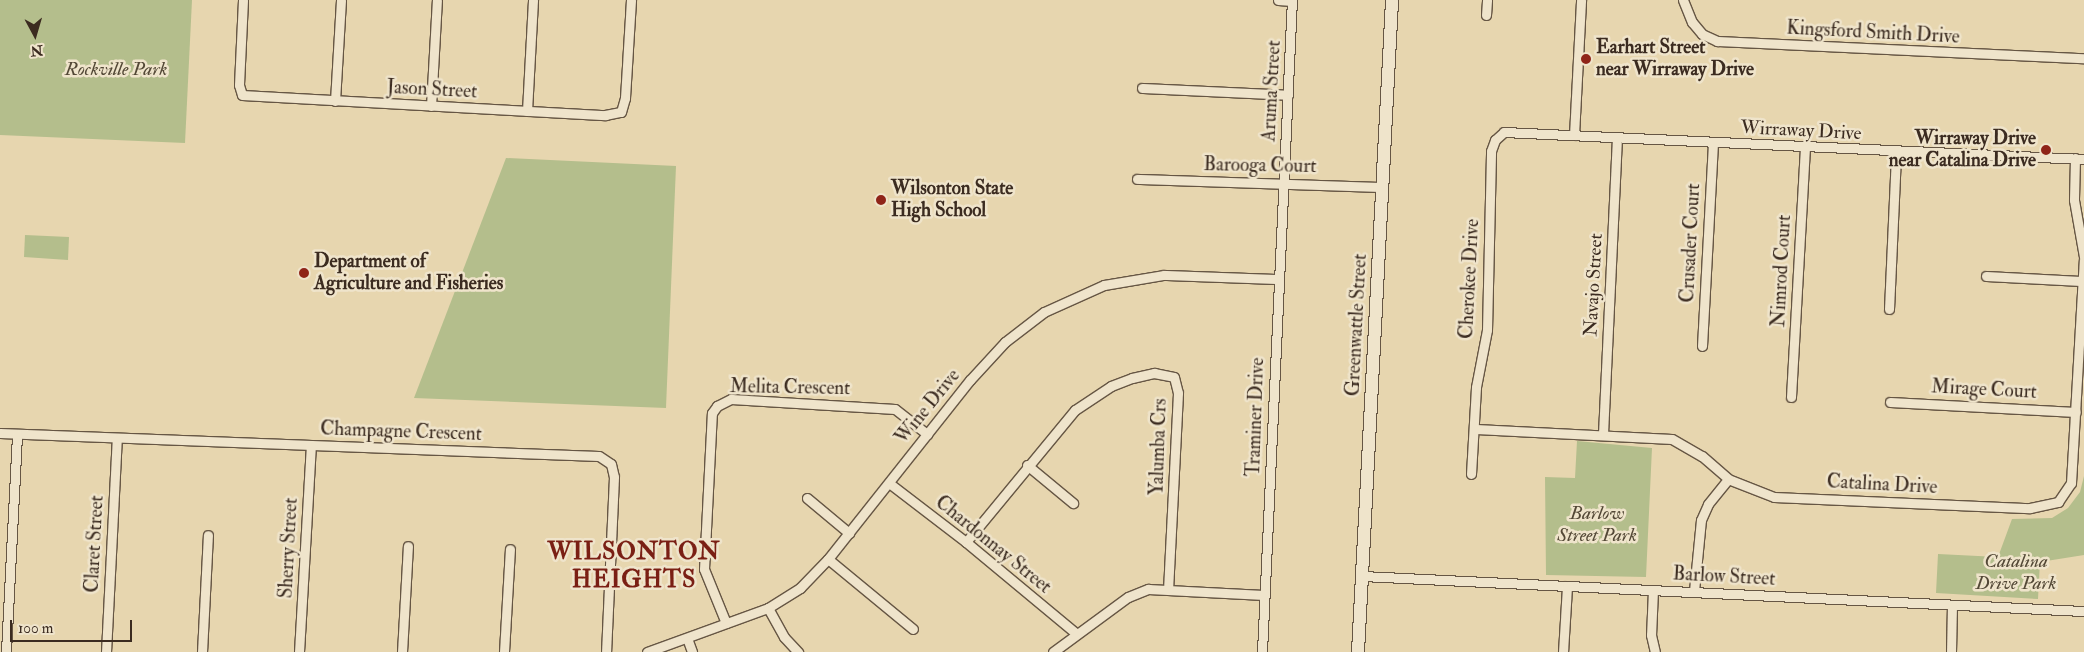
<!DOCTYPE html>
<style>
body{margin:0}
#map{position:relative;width:2084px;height:652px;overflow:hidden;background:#e7d6af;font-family:"IM FELL Double Pica",serif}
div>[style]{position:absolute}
.green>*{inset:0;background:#b4be8c}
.roads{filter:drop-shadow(1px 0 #665644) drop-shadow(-1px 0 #665644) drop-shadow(0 1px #665644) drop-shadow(0 -1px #665644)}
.street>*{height:9px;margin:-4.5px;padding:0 4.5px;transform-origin:4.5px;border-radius:4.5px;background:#efe4cb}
.secondary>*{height:12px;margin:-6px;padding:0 6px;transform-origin:6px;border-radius:6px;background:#efe4cb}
.dots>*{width:14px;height:14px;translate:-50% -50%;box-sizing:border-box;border:2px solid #efe4cb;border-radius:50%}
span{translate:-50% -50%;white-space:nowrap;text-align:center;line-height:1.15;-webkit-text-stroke:5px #efe4cb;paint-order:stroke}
.street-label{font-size:19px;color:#3b2b20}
.poi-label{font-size:19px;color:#3b2b20;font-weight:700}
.left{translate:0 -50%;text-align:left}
.right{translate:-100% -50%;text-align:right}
.park-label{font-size:19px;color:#534836;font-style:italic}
.district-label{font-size:24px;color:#7a1f14;font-weight:700;letter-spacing:1px}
.north{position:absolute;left:10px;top:10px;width:50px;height:50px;-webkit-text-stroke:4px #efe4cb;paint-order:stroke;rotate:174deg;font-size:14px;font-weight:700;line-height:20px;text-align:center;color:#3b2b20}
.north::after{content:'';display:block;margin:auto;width:18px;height:22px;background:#3b2b20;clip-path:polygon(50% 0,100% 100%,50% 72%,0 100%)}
.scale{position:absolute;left:10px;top:620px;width:122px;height:22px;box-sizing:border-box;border:2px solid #3b2b20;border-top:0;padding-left:6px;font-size:15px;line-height:18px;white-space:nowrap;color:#3b2b20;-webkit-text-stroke:4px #efe4cb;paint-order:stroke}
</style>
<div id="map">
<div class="green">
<div style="clip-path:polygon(0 0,192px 0,185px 143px,0 135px)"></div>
<div style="clip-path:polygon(506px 158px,676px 166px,666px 408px,414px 398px)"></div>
<div style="clip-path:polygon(25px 235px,69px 237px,68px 260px,24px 257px)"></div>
<div style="clip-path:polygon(1577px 441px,1652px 448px,1646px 577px,1546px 575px,1545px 477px,1575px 478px)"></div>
<div style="clip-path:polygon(2084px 476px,2084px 555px,2040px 562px,2038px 599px,1936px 593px,1938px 554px,1998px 557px,2012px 519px,2052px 518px,2068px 508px,2080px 492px)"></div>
</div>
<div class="roads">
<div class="street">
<div style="left:243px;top:0;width:85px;rotate:92.7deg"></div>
<div style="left:239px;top:85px;width:10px;rotate:73deg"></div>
<div style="left:242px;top:95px;width:364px;rotate:3.2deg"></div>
<div style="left:605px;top:115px;width:16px;rotate:-11deg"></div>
<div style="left:621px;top:112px;width:15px;rotate:-74deg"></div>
<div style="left:625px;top:98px;width:98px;rotate:-86.5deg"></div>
<div style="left:1278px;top:0;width:14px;rotate:4deg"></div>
<div style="left:1683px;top:0;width:24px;rotate:68deg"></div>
<div style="left:1692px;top:22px;width:16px;rotate:50deg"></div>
<div style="left:1702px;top:34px;width:17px;rotate:25deg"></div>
<div style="left:1717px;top:41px;width:367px;rotate:2.7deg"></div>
<div style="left:1486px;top:15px;width:15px;rotate:-86deg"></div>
<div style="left:1142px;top:88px;width:146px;rotate:2.7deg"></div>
<div style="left:335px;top:101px;width:101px;rotate:-86.6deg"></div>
<div style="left:431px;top:106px;width:106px;rotate:-86.8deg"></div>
<div style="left:527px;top:111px;width:111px;rotate:-86.9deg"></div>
<div style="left:1574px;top:135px;width:135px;rotate:-87deg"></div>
<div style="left:2075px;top:158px;width:42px;rotate:91.4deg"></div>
<div style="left:2074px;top:200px;width:58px;rotate:80deg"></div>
<div style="left:1137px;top:179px;width:246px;rotate:1.9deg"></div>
<div style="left:1986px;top:276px;width:95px;rotate:3deg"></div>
<div style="left:1889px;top:309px;width:157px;rotate:-87.4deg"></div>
<div style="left:1702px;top:346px;width:203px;rotate:-86.9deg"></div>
<div style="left:1791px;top:397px;width:250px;rotate:-86.8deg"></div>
<div style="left:1890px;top:402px;width:186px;rotate:3.1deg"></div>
<div style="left:1476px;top:429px;width:196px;rotate:2.9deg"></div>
<div style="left:1672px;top:439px;width:34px;rotate:30deg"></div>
<div style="left:1702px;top:456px;width:35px;rotate:41deg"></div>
<div style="left:1728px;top:479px;width:49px;rotate:21.4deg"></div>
<div style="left:1774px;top:497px;width:256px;rotate:2.5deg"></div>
<div style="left:2030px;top:508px;width:29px;rotate:-12deg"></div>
<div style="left:2058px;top:502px;width:23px;rotate:-56deg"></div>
<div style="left:2071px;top:483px;width:223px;rotate:-86.7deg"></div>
<div style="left:0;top:433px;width:599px;rotate:2.2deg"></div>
<div style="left:599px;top:456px;width:14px;rotate:34deg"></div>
<div style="left:611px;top:464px;width:13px;rotate:77deg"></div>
<div style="left:614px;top:477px;width:175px;rotate:92.6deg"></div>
<div style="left:1603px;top:434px;width:296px;rotate:-87.3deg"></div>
<div style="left:1027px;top:465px;width:60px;rotate:39.6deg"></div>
<div style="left:1471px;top:474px;width:87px;rotate:-86.7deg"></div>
<div style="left:1476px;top:387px;width:58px;rotate:-79.1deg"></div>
<div style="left:1487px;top:330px;width:179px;rotate:-88.7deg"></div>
<div style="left:1491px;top:151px;width:12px;rotate:-70deg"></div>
<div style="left:1495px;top:140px;width:12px;rotate:-42deg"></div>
<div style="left:1504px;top:132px;width:581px;rotate:2.67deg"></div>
<div style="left:889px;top:483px;width:97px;rotate:37.5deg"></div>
<div style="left:966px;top:542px;width:144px;rotate:39.7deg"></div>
<div style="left:807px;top:498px;width:55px;rotate:39.8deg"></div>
<div style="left:966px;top:542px;width:171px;rotate:-50.5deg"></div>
<div style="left:1075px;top:410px;width:43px;rotate:-33.7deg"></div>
<div style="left:1111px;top:386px;width:22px;rotate:-21deg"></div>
<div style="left:1132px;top:378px;width:23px;rotate:-13deg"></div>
<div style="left:1154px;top:373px;width:20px;rotate:11deg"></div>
<div style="left:1174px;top:377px;width:16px;rotate:76deg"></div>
<div style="left:1178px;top:393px;width:196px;rotate:92.9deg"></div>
<div style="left:828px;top:559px;width:110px;rotate:39.5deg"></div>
<div style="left:1362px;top:576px;width:723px;rotate:2.78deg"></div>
<div style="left:1653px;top:590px;width:45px;rotate:92.5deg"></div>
<div style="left:1651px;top:635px;width:17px;rotate:77deg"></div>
<div style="left:1694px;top:591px;width:71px;rotate:-84.4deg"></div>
<div style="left:1701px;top:520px;width:17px;rotate:-66deg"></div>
<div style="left:1708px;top:504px;width:32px;rotate:-51deg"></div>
<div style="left:768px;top:608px;width:33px;rotate:61deg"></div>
<div style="left:784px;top:637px;width:21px;rotate:47deg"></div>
<div style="left:726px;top:623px;width:58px;rotate:-112.2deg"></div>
<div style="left:704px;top:569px;width:156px;rotate:-87.1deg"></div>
<div style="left:712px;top:413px;width:9px;rotate:-54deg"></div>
<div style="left:717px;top:406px;width:16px;rotate:-27deg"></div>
<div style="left:731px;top:399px;width:164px;rotate:3.5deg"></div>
<div style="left:895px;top:409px;width:41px;rotate:38deg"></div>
<div style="left:687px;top:638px;width:15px;rotate:70deg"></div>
<div style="left:6px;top:652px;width:218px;rotate:-87.1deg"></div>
<div style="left:106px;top:652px;width:214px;rotate:-87.1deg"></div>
<div style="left:202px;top:652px;width:117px;rotate:-87.1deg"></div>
<div style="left:299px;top:652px;width:207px;rotate:-86.7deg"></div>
<div style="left:402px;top:652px;width:106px;rotate:-86.8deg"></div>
<div style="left:504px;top:652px;width:103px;rotate:-86.7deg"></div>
<div style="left:647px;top:652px;width:129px;rotate:-20deg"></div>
<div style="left:768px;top:608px;width:38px;rotate:-32deg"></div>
<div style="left:800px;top:588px;width:40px;rotate:-46deg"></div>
<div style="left:828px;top:559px;width:228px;rotate:-51.6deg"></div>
<div style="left:970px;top:380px;width:52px;rotate:-47.4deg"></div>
<div style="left:1005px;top:342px;width:49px;rotate:-37.6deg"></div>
<div style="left:1044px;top:312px;width:66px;rotate:-24.2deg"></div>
<div style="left:1104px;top:285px;width:61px;rotate:-9.5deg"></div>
<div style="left:1164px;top:275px;width:114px;rotate:2deg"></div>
<div style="left:1053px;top:652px;width:93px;rotate:-36.3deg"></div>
<div style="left:1128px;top:597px;width:22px;rotate:-22deg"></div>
<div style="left:1148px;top:589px;width:116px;rotate:3deg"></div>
<div style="left:1262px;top:652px;width:653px;rotate:-87.37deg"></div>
<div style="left:1563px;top:652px;width:66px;rotate:-86.5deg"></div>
<div style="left:1951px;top:652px;width:47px;rotate:-88.8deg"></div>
</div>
<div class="secondary">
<div style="left:1358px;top:652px;width:653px;rotate:-87.01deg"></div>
</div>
</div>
<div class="dots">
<div style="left:1586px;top:59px;background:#8f2418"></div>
<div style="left:2046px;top:150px;background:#8f2418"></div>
<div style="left:881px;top:200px;background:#8f2418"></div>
<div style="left:304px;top:273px;background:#8f2418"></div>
</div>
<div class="street-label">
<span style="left:1873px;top:33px;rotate:3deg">Kingsford Smith Drive</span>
<span style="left:432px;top:90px;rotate:3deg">Jason Street</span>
<span style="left:1272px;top:91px;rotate:-87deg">Aruma Street</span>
<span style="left:1801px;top:131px;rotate:3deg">Wirraway Drive</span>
<span style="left:1260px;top:166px;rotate:1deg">Barooga Court</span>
<span style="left:1691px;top:243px;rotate:-87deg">Crusader Court</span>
<span style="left:1782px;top:271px;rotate:-87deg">Nimrod Court</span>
<span style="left:1470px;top:279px;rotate:-87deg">Cherokee Drive</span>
<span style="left:1594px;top:285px;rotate:-87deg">Navajo Street</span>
<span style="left:1357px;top:325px;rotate:-87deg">Greenwattle Street</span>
<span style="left:790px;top:388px;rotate:1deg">Melita Crescent</span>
<span style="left:1984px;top:390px;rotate:3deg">Mirage Court</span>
<span style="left:928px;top:407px;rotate:-51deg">Wine Drive</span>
<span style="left:1256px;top:417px;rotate:-88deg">Traminer Drive</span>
<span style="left:401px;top:432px;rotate:2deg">Champagne Crescent</span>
<span style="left:1159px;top:447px;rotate:-88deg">Yalumba Crs</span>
<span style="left:1882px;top:485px;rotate:3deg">Catalina Drive</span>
<span style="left:95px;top:544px;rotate:-87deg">Claret Street</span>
<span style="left:993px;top:545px;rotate:39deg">Chardonnay Street</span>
<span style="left:289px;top:548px;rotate:-87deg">Sherry Street</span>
<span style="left:1724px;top:577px;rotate:3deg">Barlow Street</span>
</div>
<div class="poi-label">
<span class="left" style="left:1596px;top:59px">Earhart Street<br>near Wirraway Drive</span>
<span class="right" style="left:2036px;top:150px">Wirraway Drive<br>near Catalina Drive</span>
<span class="left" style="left:891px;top:200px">Wilsonton State<br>High School</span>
<span class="left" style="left:314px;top:273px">Department of<br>Agriculture and Fisheries</span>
</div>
<div class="park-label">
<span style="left:116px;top:70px">Rockville Park</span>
<span style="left:1597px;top:525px">Barlow<br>Street Park</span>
<span style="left:2016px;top:573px">Catalina<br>Drive Park</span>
</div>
<div class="district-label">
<span style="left:634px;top:566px">WILSONTON<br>HEIGHTS</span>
</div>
<div class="north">N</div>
<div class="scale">100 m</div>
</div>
